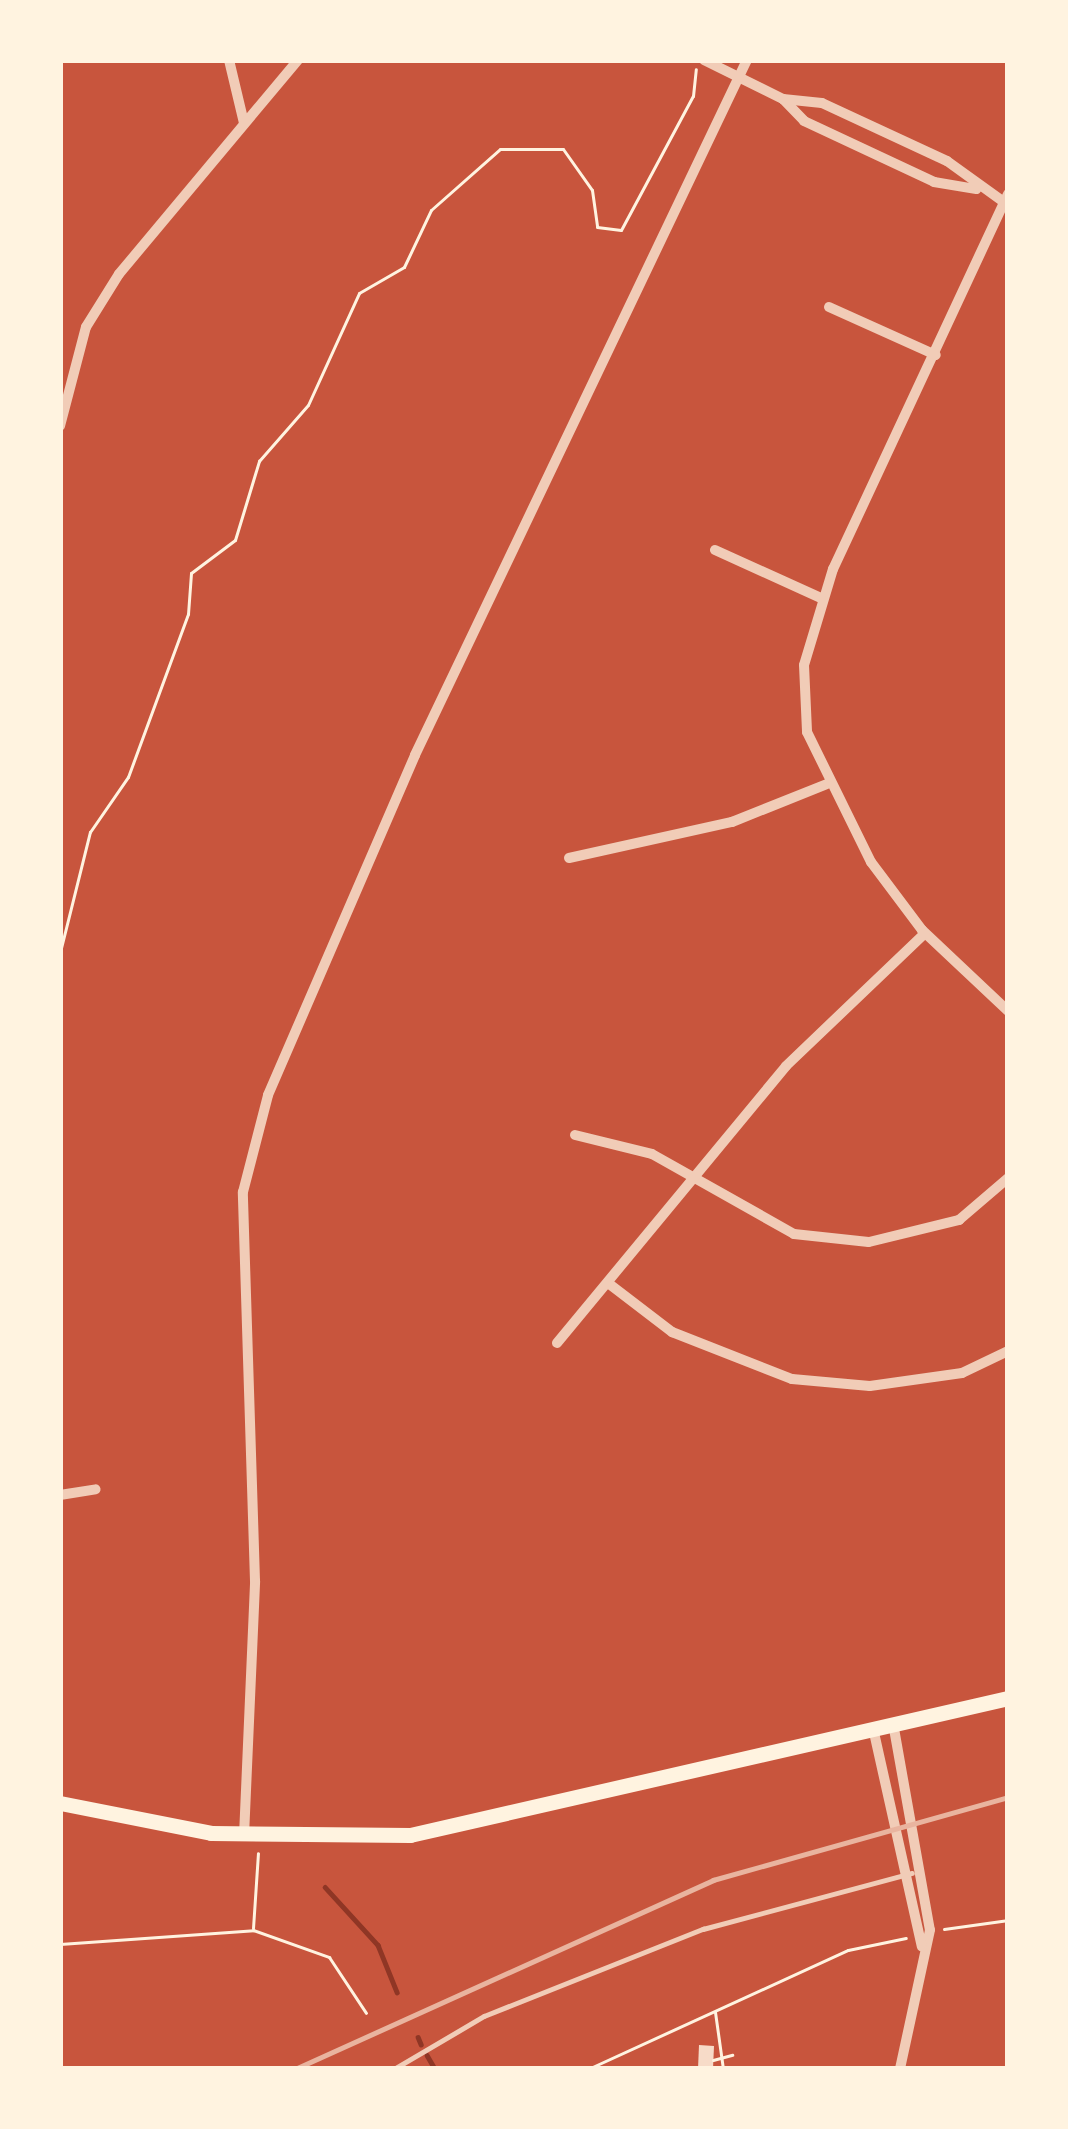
<!DOCTYPE html>
<style>
body{margin:0}
#map{position:relative;width:1068px;height:2129px;overflow:hidden;background:#c8553d;font-family:"Golos Text",sans-serif}
div>[style]{position:absolute}
.stream>*{height:4.5px;margin:-2.25px;padding:0 2.25px;transform-origin:2.25px;border-radius:2.25px;background:#8f3625}
.building>*{inset:0;background:#f7dbc8}
.path>*{height:3px;margin:-1.5px;padding:0 1.5px;transform-origin:1.5px;border-radius:1.5px;background:#fff3e0}
.service>*{height:4.5px;margin:-2.25px;padding:0 2.25px;transform-origin:2.25px;border-radius:2.25px;background:#f1ccb7}
.minor>*{height:10px;margin:-5px;padding:0 5px;transform-origin:5px;border-radius:5px;background:#f1ccb7}
.secondary>*{height:15px;margin:-7.5px;padding:0 7.5px;transform-origin:7.5px;border-radius:7.5px;background:#fff3e0}
.rail>*{height:4.5px;margin:-2.25px;padding:0 2.25px;transform-origin:2.25px;border-radius:2.25px;background:#e9b49f}
span{translate:-50% -50%;white-space:nowrap;text-align:center;line-height:1.15;-webkit-text-stroke:12px #fff3e0;paint-order:stroke}
.frame{position:absolute;inset:0;border:63px solid #fff3e0;pointer-events:none}
</style>
<div id="map">
<div class="stream">
<div style="left:325px;top:1887px;width:79px;rotate:47.6deg"></div>
<div style="left:378px;top:1945px;width:51px;rotate:68deg"></div>
<div style="left:418px;top:2037px;width:8px;rotate:67deg"></div>
<div style="left:427px;top:2055px;width:16px;rotate:60deg"></div>
</div>
<div class="building">
<div style="clip-path:polygon(699px 2045px,714px 2046px,713px 2069px,698px 2069px)"></div>
</div>
<div class="path">
<div style="left:60px;top:952px;width:124px;rotate:-76deg"></div>
<div style="left:90px;top:832px;width:67px;rotate:-55.4deg"></div>
<div style="left:128px;top:777px;width:174px;rotate:-69.8deg"></div>
<div style="left:188px;top:614px;width:41px;rotate:-85.8deg"></div>
<div style="left:191px;top:573px;width:55px;rotate:-36.9deg"></div>
<div style="left:235px;top:540px;width:83px;rotate:-73.1deg"></div>
<div style="left:259px;top:461px;width:74px;rotate:-48.8deg"></div>
<div style="left:308px;top:405px;width:123px;rotate:-65.5deg"></div>
<div style="left:359px;top:293px;width:52px;rotate:-30deg"></div>
<div style="left:404px;top:267px;width:63px;rotate:-64.7deg"></div>
<div style="left:431px;top:210px;width:92px;rotate:-41.5deg"></div>
<div style="left:500px;top:149px;width:63px"></div>
<div style="left:563px;top:149px;width:50px;rotate:54.7deg"></div>
<div style="left:592px;top:190px;width:37px;rotate:82deg"></div>
<div style="left:597px;top:227px;width:24px;rotate:7deg"></div>
<div style="left:621px;top:230px;width:152px;rotate:-61.8deg"></div>
<div style="left:693px;top:96px;width:27px;rotate:-84deg"></div>
<div style="left:253px;top:1928px;width:75px;rotate:-86.2deg"></div>
<div style="left:944px;top:1929px;width:65px;rotate:-8deg"></div>
<div style="left:60px;top:1944px;width:194px;rotate:-4.1deg"></div>
<div style="left:253px;top:1930px;width:81px;rotate:19.6deg"></div>
<div style="left:329px;top:1957px;width:67px;rotate:56.5deg"></div>
<div style="left:715px;top:2012px;width:58px;rotate:82deg"></div>
<div style="left:713px;top:2060px;width:20px;rotate:-15deg"></div>
<div style="left:588px;top:2069px;width:286px;rotate:-24.6deg"></div>
<div style="left:848px;top:1950px;width:59px;rotate:-11.7deg"></div>
</div>
<div class="service">
<div style="left:394px;top:2069px;width:104px;rotate:-30.5deg"></div>
<div style="left:484px;top:2016px;width:236px;rotate:-21.7deg"></div>
<div style="left:703px;top:1929px;width:216px;rotate:-15deg"></div>
</div>
<div class="minor">
<div style="left:229px;top:60px;width:65px;rotate:76.6deg"></div>
<div style="left:704px;top:60px;width:88px;rotate:26.3deg"></div>
<div style="left:783px;top:99px;width:30px;rotate:46deg"></div>
<div style="left:804px;top:121px;width:144px;rotate:25.1deg"></div>
<div style="left:934px;top:182px;width:43px;rotate:9.5deg"></div>
<div style="left:783px;top:99px;width:39px;rotate:6deg"></div>
<div style="left:822px;top:103px;width:138px;rotate:24.9deg"></div>
<div style="left:947px;top:161px;width:75px;rotate:35.8deg"></div>
<div style="left:1008px;top:194px;width:414px;rotate:115deg"></div>
<div style="left:833px;top:569px;width:100px;rotate:106.8deg"></div>
<div style="left:804px;top:665px;width:67px;rotate:87.4deg"></div>
<div style="left:807px;top:732px;width:145px;rotate:63.8deg"></div>
<div style="left:871px;top:862px;width:85px;rotate:53.1deg"></div>
<div style="left:922px;top:930px;width:118px;rotate:43.3deg"></div>
<div style="left:829px;top:307px;width:117px;rotate:24.2deg"></div>
<div style="left:60px;top:426px;width:102px;rotate:-75.3deg"></div>
<div style="left:86px;top:327px;width:62px;rotate:-58.1deg"></div>
<div style="left:119px;top:274px;width:279px;rotate:-50.1deg"></div>
<div style="left:715px;top:550px;width:116px;rotate:24.4deg"></div>
<div style="left:569px;top:858px;width:167px;rotate:-12.5deg"></div>
<div style="left:732px;top:822px;width:102px;rotate:-21.8deg"></div>
<div style="left:575px;top:1135px;width:79px;rotate:13.9deg"></div>
<div style="left:652px;top:1154px;width:163px;rotate:29.4deg"></div>
<div style="left:794px;top:1234px;width:75px;rotate:6.1deg"></div>
<div style="left:869px;top:1242px;width:93px;rotate:-13.7deg"></div>
<div style="left:959px;top:1220px;width:65px;rotate:-40.6deg"></div>
<div style="left:608px;top:1283px;width:81px;rotate:37.4deg"></div>
<div style="left:672px;top:1332px;width:129px;rotate:21.4deg"></div>
<div style="left:792px;top:1379px;width:78px;rotate:5.1deg"></div>
<div style="left:870px;top:1386px;width:93px;rotate:-8deg"></div>
<div style="left:962px;top:1373px;width:51px;rotate:-25.6deg"></div>
<div style="left:557px;top:1343px;width:359px;rotate:-50.4deg"></div>
<div style="left:786px;top:1066px;width:192px;rotate:-43.7deg"></div>
<div style="left:60px;top:1495px;width:36px;rotate:-9deg"></div>
<div style="left:893px;top:1723px;width:210px;rotate:79.9deg"></div>
<div style="left:930px;top:1930px;width:142px;rotate:102.2deg"></div>
<div style="left:873px;top:1728px;width:224px;rotate:77.4deg"></div>
<div style="left:244px;top:1836px;width:255px;rotate:-87.5deg"></div>
<div style="left:255px;top:1581px;width:389px;rotate:-91.8deg"></div>
<div style="left:243px;top:1192px;width:100px;rotate:-75.5deg"></div>
<div style="left:268px;top:1095px;width:370px;rotate:-66.6deg"></div>
<div style="left:415px;top:755px;width:770px;rotate:-64.47deg"></div>
</div>
<div class="secondary">
<div style="left:60px;top:1803px;width:154px;rotate:11.2deg"></div>
<div style="left:211px;top:1833px;width:199px;rotate:0.6deg"></div>
<div style="left:410px;top:1835px;width:613px;rotate:-12.9deg"></div>
</div>
<div class="rail">
<div style="left:295px;top:2069px;width:459px;rotate:-24.3deg"></div>
<div style="left:713px;top:1880px;width:306px;rotate:-15.7deg"></div>
</div>
<div class="frame"></div>
</div>
